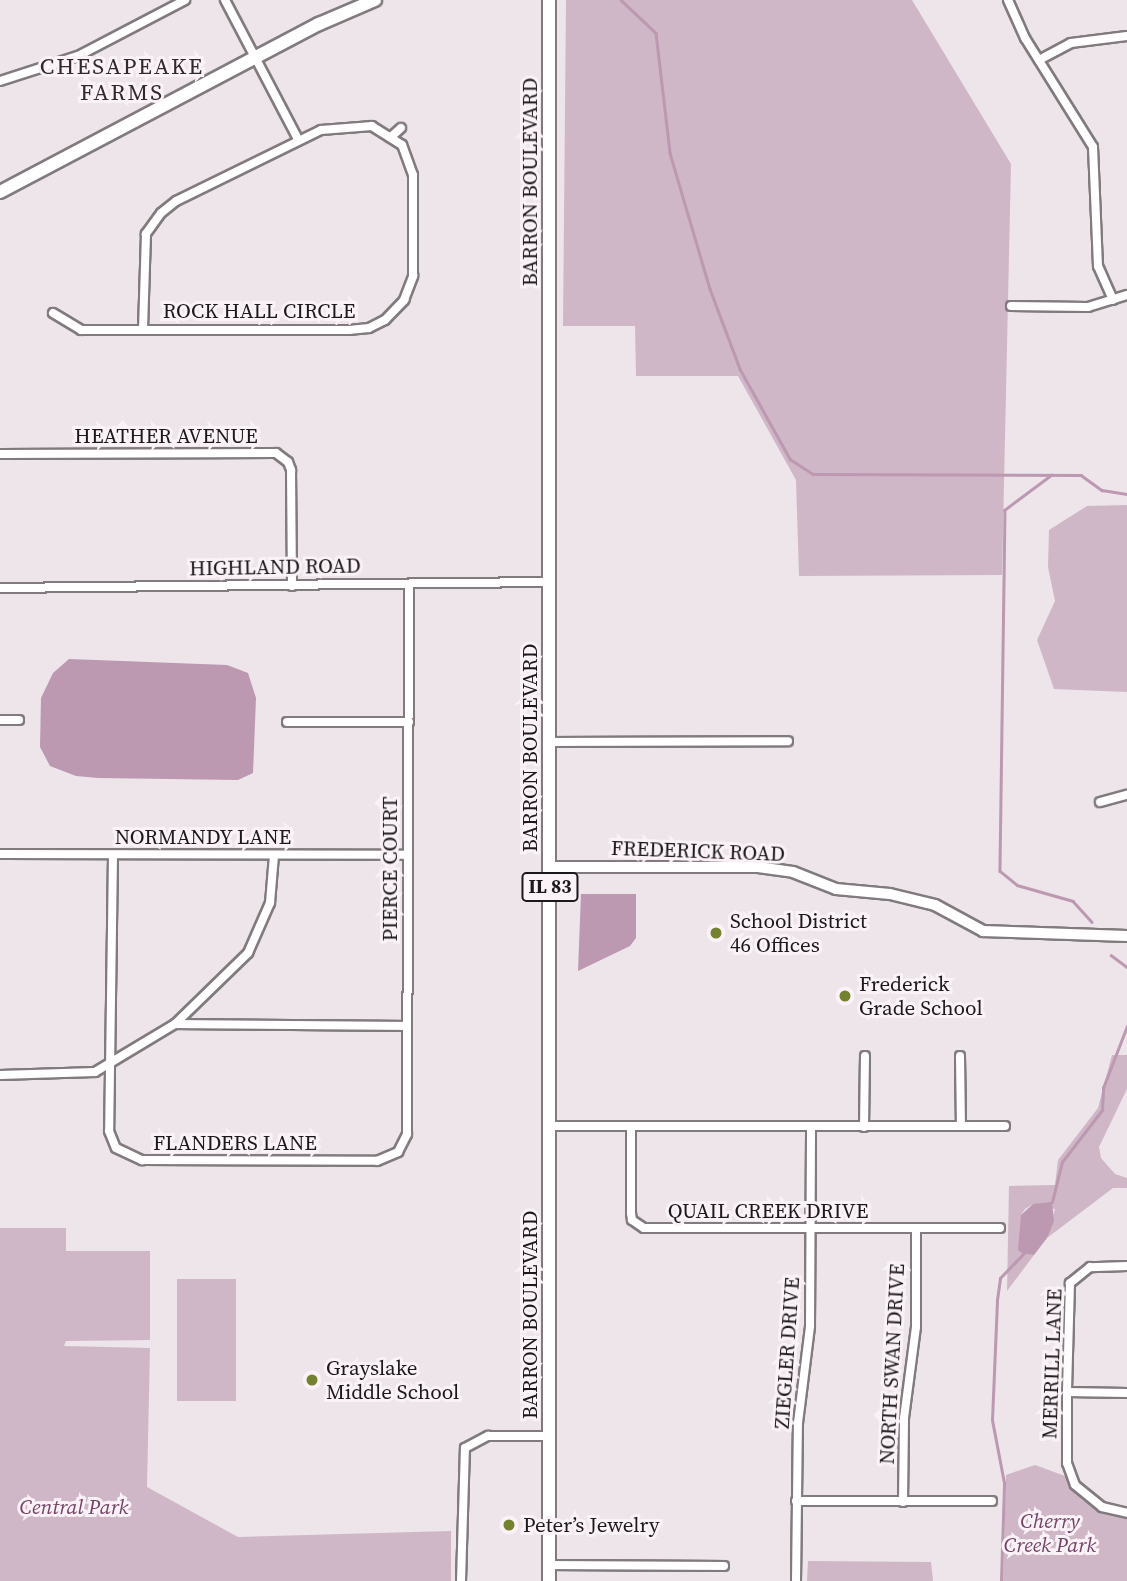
<!DOCTYPE html>
<meta charset="utf-8">
<style>
body{margin:0}
#map{position:relative;width:1127px;height:1581px;overflow:hidden;background:#ede5ea;font-family:"Source Serif 4",serif}
div>[style]{position:absolute}
.green>*{inset:0;background:#cfb7c7}
.water>*{inset:0;background:#bc98b1}
.stream>*{height:2.5px;margin:-1.25px;padding:0 1.25px;transform-origin:1.25px;border-radius:1.25px;background:#bc98b1}
.roads{filter:drop-shadow(2px 0 #817a7e) drop-shadow(-2px 0 #817a7e) drop-shadow(0 2px #817a7e) drop-shadow(0 -2px #817a7e)}
.minor>*{height:8px;margin:-4px;padding:0 4px;transform-origin:4px;border-radius:4px;background:#fff}
.tertiary>*{height:10px;margin:-5px;padding:0 5px;transform-origin:5px;border-radius:5px;background:#fff}
.secondary>*{height:12px;margin:-6px;padding:0 6px;transform-origin:6px;border-radius:6px;background:#fff}
.primary>*{height:12px;margin:-6px;padding:0 6px;transform-origin:6px;border-radius:6px;background:#fff}
.dots>*{width:19px;height:19px;translate:-50% -50%;box-sizing:border-box;border:4px solid #faf2f7;border-radius:50%}
span{translate:-50% -50%;white-space:nowrap;text-align:center;line-height:1.15;-webkit-text-stroke:6px #faf2f7;paint-order:stroke}
.shield-label span{padding:2px 5px;background:#faf2f7;border:2px solid;border-radius:5px;-webkit-text-stroke-width:0}
.shield-label{font-size:19px;color:#1c191b;font-weight:700}
.street-label{font-size:21px;color:#1c191b}
.poi-label{font-size:21px;color:#1c191b}
.left{translate:0 -50%;text-align:left}
.park-label{font-size:21px;color:#744367;font-style:italic}
.neighbourhood-label{font-size:23px;color:#302a2e;letter-spacing:2px}
</style>
<div id="map">
<div class="green">
<div style="clip-path:polygon(566px 0,912px 0,1011px 164px,1002px 575px,799px 576px,796px 480px,738px 376px,636px 376px,635px 326px,563px 326px)"></div>
<div style="clip-path:polygon(1127px 505px,1127px 692px,1054px 689px,1037px 640px,1055px 601px,1048px 567px,1049px 530px,1087px 506px)"></div>
<div style="clip-path:polygon(1112px 1055px,1127px 1055px,1127px 1089px,1099px 1147px,1101px 1158px,1115px 1174px,1127px 1178px,1127px 1188px,1113px 1188px,1047px 1238px,1055px 1209px,1033px 1204px,1025px 1209px,1021px 1215px,1024px 1254px,1034px 1255px,1007px 1291px,1009px 1186px,1055px 1185px,1058px 1160px,1098px 1108px)"></div>
<div style="clip-path:polygon(0 1228px,66px 1228px,66px 1251px,150px 1251px,150px 1340px,66px 1341px,64px 1346px,150px 1348px,147px 1487px,238px 1537px,451px 1531px,451px 1581px,0 1581px)"></div>
<div style="clip-path:polygon(177px 1279px,236px 1279px,236px 1401px,177px 1401px)"></div>
<div style="clip-path:polygon(1035px 1465px,1065px 1476px,1082px 1500px,1114px 1516px,1127px 1516px,1127px 1581px,1003px 1581px,1006px 1475px)"></div>
<div style="clip-path:polygon(808px 1561px,931px 1562px,933px 1581px,807px 1581px)"></div>
</div>
<div class="water">
<div style="clip-path:polygon(69px 659px,227px 665px,248px 673px,256px 698px,253px 773px,238px 780px,98px 778px,76px 776px,50px 766px,40px 747px,41px 698px,53px 673px)"></div>
<div style="clip-path:polygon(581px 894px,636px 894px,636px 938px,630px 946px,578px 971px)"></div>
<div style="clip-path:polygon(1052px 1202px,1054px 1221px,1047px 1238px,1034px 1255px,1023px 1254px,1018px 1250px,1021px 1215px,1033px 1204px)"></div>
</div>
<div class="stream">
<div style="left:621px;top:0;width:48px;rotate:43.3deg"></div>
<div style="left:656px;top:33px;width:121px;rotate:83.3deg"></div>
<div style="left:670px;top:153px;width:142px;rotate:73.6deg"></div>
<div style="left:710px;top:289px;width:85px;rotate:69.4deg"></div>
<div style="left:740px;top:369px;width:103px;rotate:60.9deg"></div>
<div style="left:790px;top:459px;width:27px;rotate:33deg"></div>
<div style="left:813px;top:474px;width:268px;rotate:0.2deg"></div>
<div style="left:1081px;top:475px;width:26px;rotate:36deg"></div>
<div style="left:1102px;top:490px;width:25px;rotate:9deg"></div>
<div style="left:1052px;top:475px;width:59px;rotate:143.3deg"></div>
<div style="left:1005px;top:510px;width:361px;rotate:90.8deg"></div>
<div style="left:1000px;top:871px;width:22px;rotate:39deg"></div>
<div style="left:1017px;top:885px;width:58px;rotate:15.9deg"></div>
<div style="left:1073px;top:901px;width:28px;rotate:48deg"></div>
<div style="left:1111px;top:955px;width:20px;rotate:37deg"></div>
<div style="left:1052px;top:1202px;width:41px;rotate:-76deg"></div>
<div style="left:1062px;top:1162px;width:66px;rotate:-52.4deg"></div>
<div style="left:1102px;top:1110px;width:22px;rotate:-87deg"></div>
<div style="left:1103px;top:1088px;width:66px;rotate:-68.8deg"></div>
<div style="left:1001px;top:1581px;width:98px;rotate:-88.2deg"></div>
<div style="left:1004px;top:1483px;width:64px;rotate:-100.8deg"></div>
<div style="left:992px;top:1420px;width:120px;rotate:-87.6deg"></div>
<div style="left:997px;top:1300px;width:22px;rotate:-82deg"></div>
<div style="left:1000px;top:1278px;width:33px;rotate:-46deg"></div>
</div>
<div class="roads">
<div class="minor">
<div style="left:225px;top:0;width:157px;rotate:62.3deg"></div>
<div style="left:1008px;top:0;width:42px;rotate:65.9deg"></div>
<div style="left:1025px;top:38px;width:128px;rotate:58deg"></div>
<div style="left:1093px;top:147px;width:119px;rotate:87.6deg"></div>
<div style="left:1098px;top:266px;width:37px;rotate:66deg"></div>
<div style="left:1039px;top:60px;width:36px;rotate:-28deg"></div>
<div style="left:1071px;top:43px;width:56px;rotate:-7.1deg"></div>
<div style="left:0;top:81px;width:82px;rotate:-17.8deg"></div>
<div style="left:78px;top:56px;width:121px;rotate:-27.6deg"></div>
<div style="left:392px;top:136px;width:12px;rotate:-42deg"></div>
<div style="left:1011px;top:306px;width:77px;rotate:0.7deg"></div>
<div style="left:1088px;top:307px;width:41px;rotate:-17.1deg"></div>
<div style="left:53px;top:313px;width:33px;rotate:31deg"></div>
<div style="left:81px;top:330px;width:268px"></div>
<div style="left:349px;top:330px;width:20px;rotate:-6deg"></div>
<div style="left:369px;top:328px;width:18px;rotate:-27deg"></div>
<div style="left:385px;top:320px;width:28px;rotate:-46deg"></div>
<div style="left:404px;top:300px;width:26px;rotate:-69deg"></div>
<div style="left:413px;top:276px;width:101px;rotate:-90deg"></div>
<div style="left:413px;top:175px;width:32px;rotate:-110deg"></div>
<div style="left:402px;top:145px;width:36px;rotate:-148deg"></div>
<div style="left:372px;top:126px;width:51px;rotate:175.5deg"></div>
<div style="left:321px;top:130px;width:161px;rotate:153.9deg"></div>
<div style="left:176px;top:201px;width:19px;rotate:141deg"></div>
<div style="left:161px;top:213px;width:26px;rotate:126deg"></div>
<div style="left:146px;top:234px;width:96px;rotate:91.8deg"></div>
<div style="left:0;top:454px;width:276px;rotate:-0.2deg"></div>
<div style="left:276px;top:453px;width:15px;rotate:37deg"></div>
<div style="left:288px;top:462px;width:9px;rotate:69deg"></div>
<div style="left:291px;top:470px;width:116px;rotate:89.5deg"></div>
<div style="left:0;top:588px;width:550px;rotate:-0.63deg"></div>
<div style="left:0;top:720px;width:19px"></div>
<div style="left:287px;top:722px;width:122px"></div>
<div style="left:550px;top:742px;width:238px;rotate:-0.2deg"></div>
<div style="left:1100px;top:802px;width:28px;rotate:-15deg"></div>
<div style="left:0;top:854px;width:407px;rotate:0.1deg"></div>
<div style="left:113px;top:855px;width:276px;rotate:90.8deg"></div>
<div style="left:109px;top:1131px;width:18px;rotate:68deg"></div>
<div style="left:116px;top:1148px;width:29px;rotate:25deg"></div>
<div style="left:142px;top:1160px;width:235px;rotate:0.2deg"></div>
<div style="left:377px;top:1161px;width:23px;rotate:-23deg"></div>
<div style="left:398px;top:1152px;width:20px;rotate:-63deg"></div>
<div style="left:407px;top:1134px;width:550px;rotate:-89.79deg"></div>
<div style="left:175px;top:1024px;width:232px;rotate:0.5deg"></div>
<div style="left:960px;top:1056px;width:70px;rotate:89.2deg"></div>
<div style="left:0;top:1075px;width:95px;rotate:-1.8deg"></div>
<div style="left:95px;top:1072px;width:93px;rotate:-31deg"></div>
<div style="left:175px;top:1024px;width:102px;rotate:-44.2deg"></div>
<div style="left:248px;top:953px;width:55px;rotate:-66.3deg"></div>
<div style="left:270px;top:903px;width:48px;rotate:-85.2deg"></div>
<div style="left:549px;top:1126px;width:456px"></div>
<div style="left:631px;top:1127px;width:86px;rotate:90deg"></div>
<div style="left:631px;top:1213px;width:7px;rotate:82deg"></div>
<div style="left:632px;top:1220px;width:14px;rotate:34deg"></div>
<div style="left:644px;top:1228px;width:356px"></div>
<div style="left:864px;top:1127px;width:71px;rotate:-89.2deg"></div>
<div style="left:1127px;top:1266px;width:37px;rotate:178deg"></div>
<div style="left:1090px;top:1267px;width:26px;rotate:141deg"></div>
<div style="left:1070px;top:1283px;width:109px;rotate:91.6deg"></div>
<div style="left:1067px;top:1392px;width:71px;rotate:90deg"></div>
<div style="left:1067px;top:1463px;width:23px;rotate:70deg"></div>
<div style="left:1075px;top:1485px;width:35px;rotate:39deg"></div>
<div style="left:1102px;top:1507px;width:26px;rotate:13deg"></div>
<div style="left:1067px;top:1392px;width:60px;rotate:1deg"></div>
<div style="left:796px;top:1501px;width:196px"></div>
<div style="left:903px;top:1502px;width:84px;rotate:-89.3deg"></div>
<div style="left:904px;top:1418px;width:92px;rotate:-82.5deg"></div>
<div style="left:916px;top:1327px;width:98px;rotate:-90deg"></div>
<div style="left:549px;top:1565px;width:175px;rotate:0.3deg"></div>
<div style="left:461px;top:1581px;width:133px;rotate:-88.3deg"></div>
<div style="left:465px;top:1448px;width:26px;rotate:-28deg"></div>
<div style="left:488px;top:1436px;width:61px"></div>
<div style="left:796px;top:1581px;width:158px;rotate:-89.3deg"></div>
<div style="left:798px;top:1423px;width:98px;rotate:-82.9deg"></div>
<div style="left:810px;top:1326px;width:199px;rotate:-89.7deg"></div>
</div>
<div class="tertiary">
<div style="left:550px;top:867px;width:208px"></div>
<div style="left:758px;top:867px;width:35px;rotate:8deg"></div>
<div style="left:793px;top:872px;width:46px;rotate:21.6deg"></div>
<div style="left:836px;top:889px;width:54px;rotate:5.3deg"></div>
<div style="left:890px;top:894px;width:46px;rotate:13.7deg"></div>
<div style="left:935px;top:905px;width:55px;rotate:28.4deg"></div>
<div style="left:983px;top:931px;width:144px;rotate:2deg"></div>
</div>
<div class="secondary">
<div style="left:0;top:192px;width:361px;rotate:-27.8deg"></div>
<div style="left:319px;top:24px;width:61px;rotate:-23.2deg"></div>
</div>
<div class="primary">
<div style="left:549px;top:0;width:1581px;rotate:90deg"></div>
</div>
</div>
<div class="dots">
<div style="left:716px;top:933px;background:#74822f"></div>
<div style="left:845px;top:996px;background:#74822f"></div>
<div style="left:312px;top:1380px;background:#74822f"></div>
<div style="left:509px;top:1525px;background:#74822f"></div>
</div>
<div class="shield-label">
<span style="left:550px;top:887px">IL 83</span>
</div>
<div class="street-label">
<span style="left:530px;top:182px;rotate:-90deg">BARRON BOULEVARD</span>
<span style="left:259px;top:311px">ROCK HALL CIRCLE</span>
<span style="left:166px;top:436px">HEATHER AVENUE</span>
<span style="left:275px;top:567px;rotate:-1deg">HIGHLAND ROAD</span>
<span style="left:530px;top:748px;rotate:-90deg">BARRON BOULEVARD</span>
<span style="left:203px;top:837px">NORMANDY LANE</span>
<span style="left:698px;top:851px;rotate:2deg">FREDERICK ROAD</span>
<span style="left:390px;top:869px;rotate:-90deg">PIERCE COURT</span>
<span style="left:235px;top:1143px">FLANDERS LANE</span>
<span style="left:768px;top:1211px">QUAIL CREEK DRIVE</span>
<span style="left:530px;top:1315px;rotate:-90deg">BARRON BOULEVARD</span>
<span style="left:787px;top:1353px;rotate:-86deg">ZIEGLER DRIVE</span>
<span style="left:892px;top:1364px;rotate:-87deg">NORTH SWAN DRIVE</span>
<span style="left:1052px;top:1364px;rotate:-88deg">MERRILL LANE</span>
</div>
<div class="poi-label">
<span class="left" style="left:730px;top:933px">School District<br>46 Offices</span>
<span class="left" style="left:859px;top:996px">Frederick<br>Grade School</span>
<span class="left" style="left:326px;top:1380px">Grayslake<br>Middle School</span>
<span class="left" style="left:523px;top:1525px">Peter’s Jewelry</span>
</div>
<div class="park-label">
<span style="left:74px;top:1507px">Central Park</span>
<span style="left:1050px;top:1533px">Cherry<br>Creek Park</span>
</div>
<div class="neighbourhood-label">
<span style="left:122px;top:79px">CHESAPEAKE<br>FARMS</span>
</div>
</div>
